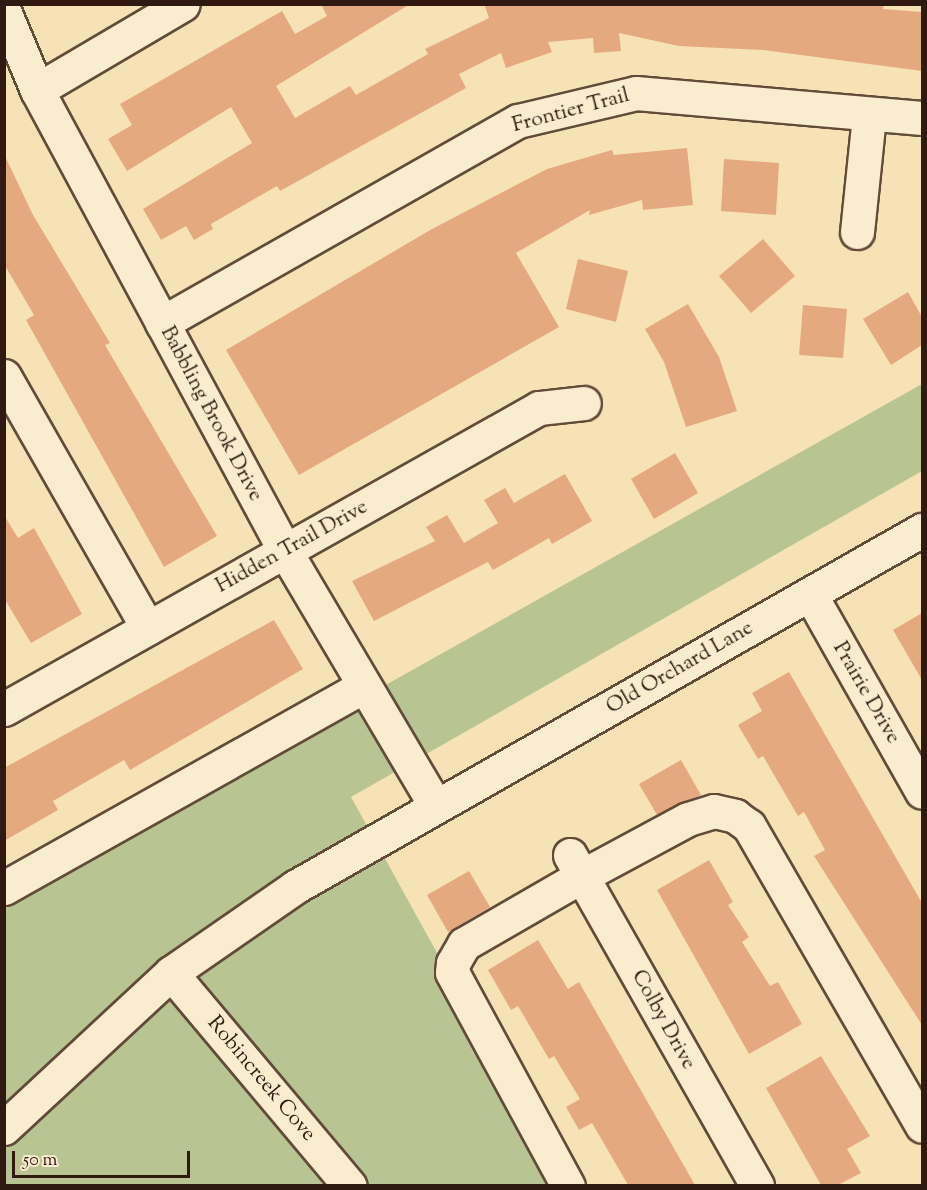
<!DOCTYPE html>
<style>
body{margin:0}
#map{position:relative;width:927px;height:1190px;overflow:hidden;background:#f7e2b5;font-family:"Sorts Mill Goudy",serif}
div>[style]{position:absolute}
.green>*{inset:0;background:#b8c491}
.building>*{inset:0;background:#e5a97f}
.roads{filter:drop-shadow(2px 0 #624b39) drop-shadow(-2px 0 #624b39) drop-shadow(0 2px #624b39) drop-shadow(0 -2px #624b39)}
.minor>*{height:33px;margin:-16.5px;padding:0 16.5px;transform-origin:16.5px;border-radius:16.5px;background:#faeccf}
span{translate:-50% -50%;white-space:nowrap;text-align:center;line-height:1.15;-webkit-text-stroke:5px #faeccf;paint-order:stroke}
.street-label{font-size:21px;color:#301910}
.frame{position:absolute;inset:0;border:6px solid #301910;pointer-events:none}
.scale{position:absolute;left:12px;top:1151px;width:178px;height:27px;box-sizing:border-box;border:3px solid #301910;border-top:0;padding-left:8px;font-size:18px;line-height:21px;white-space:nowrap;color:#301910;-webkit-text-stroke:4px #faeccf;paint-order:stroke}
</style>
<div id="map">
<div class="green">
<div style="clip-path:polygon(922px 384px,922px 471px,351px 797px,565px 1185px,5px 1185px,4px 899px)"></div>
</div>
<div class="building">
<div style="clip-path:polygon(321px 4px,410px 4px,276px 86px,295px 118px,350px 86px,356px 95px,428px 54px,425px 49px,489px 18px,484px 4px,884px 4px,883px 9px,922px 12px,922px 71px,763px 50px,679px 46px,619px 33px,621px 51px,594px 53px,593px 38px,548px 42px,552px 52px,506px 68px,501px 53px,459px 74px,466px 88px,280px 191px,277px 186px,211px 224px,213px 229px,194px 240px,186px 226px,161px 240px,143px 209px,252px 143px,231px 107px,127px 171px,108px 139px,132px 125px,120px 104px,282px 11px,295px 34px,327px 16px)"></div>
<div style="clip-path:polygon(687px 148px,693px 205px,643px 210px,642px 200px,589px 215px,590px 210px,516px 253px,559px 327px,299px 475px,226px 350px,432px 229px,547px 169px,612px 150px,614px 155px)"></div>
<div style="clip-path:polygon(4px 154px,33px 215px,110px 343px,105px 345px,217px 536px,164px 567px,26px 320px,34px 315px,4px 264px)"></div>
<div style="clip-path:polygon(724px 159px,779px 163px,776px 215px,721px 211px)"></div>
<div style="clip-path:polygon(763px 239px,795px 276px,751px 313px,719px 276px)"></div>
<div style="clip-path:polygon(578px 259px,628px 271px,616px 322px,566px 309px)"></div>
<div style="clip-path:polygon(908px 292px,922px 317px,922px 345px,891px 365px,863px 319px)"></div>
<div style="clip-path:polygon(688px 304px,719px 357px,737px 411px,686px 427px,664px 362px,645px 329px)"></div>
<div style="clip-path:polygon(803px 305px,847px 309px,843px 358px,799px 355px)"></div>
<div style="clip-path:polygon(675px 453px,698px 493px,654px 519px,631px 479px)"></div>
<div style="clip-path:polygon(565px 474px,592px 521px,552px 544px,549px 538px,493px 570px,488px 562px,374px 621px,352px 581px,435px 541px,426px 527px,447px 515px,464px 543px,498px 523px,484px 500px,505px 488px,514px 503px)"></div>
<div style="clip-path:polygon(4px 515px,18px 538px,34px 528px,82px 614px,31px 643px,4px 598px)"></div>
<div style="clip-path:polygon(922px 613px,922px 680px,893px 630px)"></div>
<div style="clip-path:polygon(274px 620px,303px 669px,130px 770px,124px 760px,53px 801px,58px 810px,4px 841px,4px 768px)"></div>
<div style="clip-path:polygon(789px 672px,922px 903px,922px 1025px,814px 856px,825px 850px,804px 812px,798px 816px,763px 756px,758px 759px,738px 725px,762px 711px,752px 693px)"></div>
<div style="clip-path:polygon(681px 760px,701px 795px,657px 815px,639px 784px)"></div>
<div style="clip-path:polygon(709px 860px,733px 902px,728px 905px,749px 937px,742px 942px,770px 986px,778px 982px,802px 1024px,749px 1054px,657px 890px)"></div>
<div style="clip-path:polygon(469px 871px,490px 907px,448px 932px,427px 895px)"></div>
<div style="clip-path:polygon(538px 940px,568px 989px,579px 982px,695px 1185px,628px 1185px,592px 1123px,579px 1130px,566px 1107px,580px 1099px,554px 1056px,549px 1059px,518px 1006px,511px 1010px,488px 970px)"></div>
<div style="clip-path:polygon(821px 1056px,870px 1136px,847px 1149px,861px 1173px,838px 1185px,821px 1185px,766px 1088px)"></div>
</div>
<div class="roads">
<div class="minor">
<div style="left:4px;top:11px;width:86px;rotate:67.3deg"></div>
<div style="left:37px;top:90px;width:523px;rotate:61.72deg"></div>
<div style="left:285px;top:551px;width:296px;rotate:59.4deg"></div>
<div style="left:37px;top:90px;width:169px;rotate:-30.5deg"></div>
<div style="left:857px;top:232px;width:117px;rotate:-84.1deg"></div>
<div style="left:162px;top:323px;width:409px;rotate:-29.6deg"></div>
<div style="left:518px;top:121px;width:121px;rotate:-13.3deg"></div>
<div style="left:636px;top:93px;width:287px;rotate:5deg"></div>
<div style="left:4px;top:376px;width:290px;rotate:60.3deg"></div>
<div style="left:810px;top:594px;width:227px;rotate:60.5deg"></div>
<div style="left:4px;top:709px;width:614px;rotate:-29.36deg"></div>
<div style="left:539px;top:408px;width:45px;rotate:-6.3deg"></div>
<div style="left:570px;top:855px;width:380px;rotate:60.5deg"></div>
<div style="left:4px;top:888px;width:413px;rotate:-29.3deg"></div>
<div style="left:171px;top:973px;width:278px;rotate:50deg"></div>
<div style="left:4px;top:1128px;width:228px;rotate:-42.9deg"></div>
<div style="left:171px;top:973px;width:151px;rotate:-34.7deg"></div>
<div style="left:295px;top:887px;width:722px;rotate:-29.66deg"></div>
<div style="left:568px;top:1186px;width:243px;rotate:-118.5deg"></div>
<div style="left:452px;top:972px;width:9px;rotate:-84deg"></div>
<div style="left:453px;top:963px;width:22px;rotate:-60deg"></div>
<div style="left:464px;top:944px;width:136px;rotate:-30deg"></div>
<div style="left:582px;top:876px;width:120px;rotate:-28.3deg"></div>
<div style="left:688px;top:819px;width:27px;rotate:-17deg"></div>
<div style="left:714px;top:811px;width:22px;rotate:13deg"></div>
<div style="left:735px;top:816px;width:17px;rotate:36deg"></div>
<div style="left:749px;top:826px;width:346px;rotate:60deg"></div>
</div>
</div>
<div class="street-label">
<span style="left:571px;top:111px;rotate:-15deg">Frontier Trail</span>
<span style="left:211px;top:414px;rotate:62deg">Babbling Brook Drive</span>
<span style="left:292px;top:547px;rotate:-29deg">Hidden Trail Drive</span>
<span style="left:680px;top:668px;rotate:-30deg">Old Orchard Lane</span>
<span style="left:866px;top:693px;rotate:60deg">Prairie Drive</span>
<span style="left:663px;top:1020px;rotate:61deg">Colby Drive</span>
<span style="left:261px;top:1079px;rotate:50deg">Robincreek Cove</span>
</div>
<div class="frame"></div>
<div class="scale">50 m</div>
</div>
